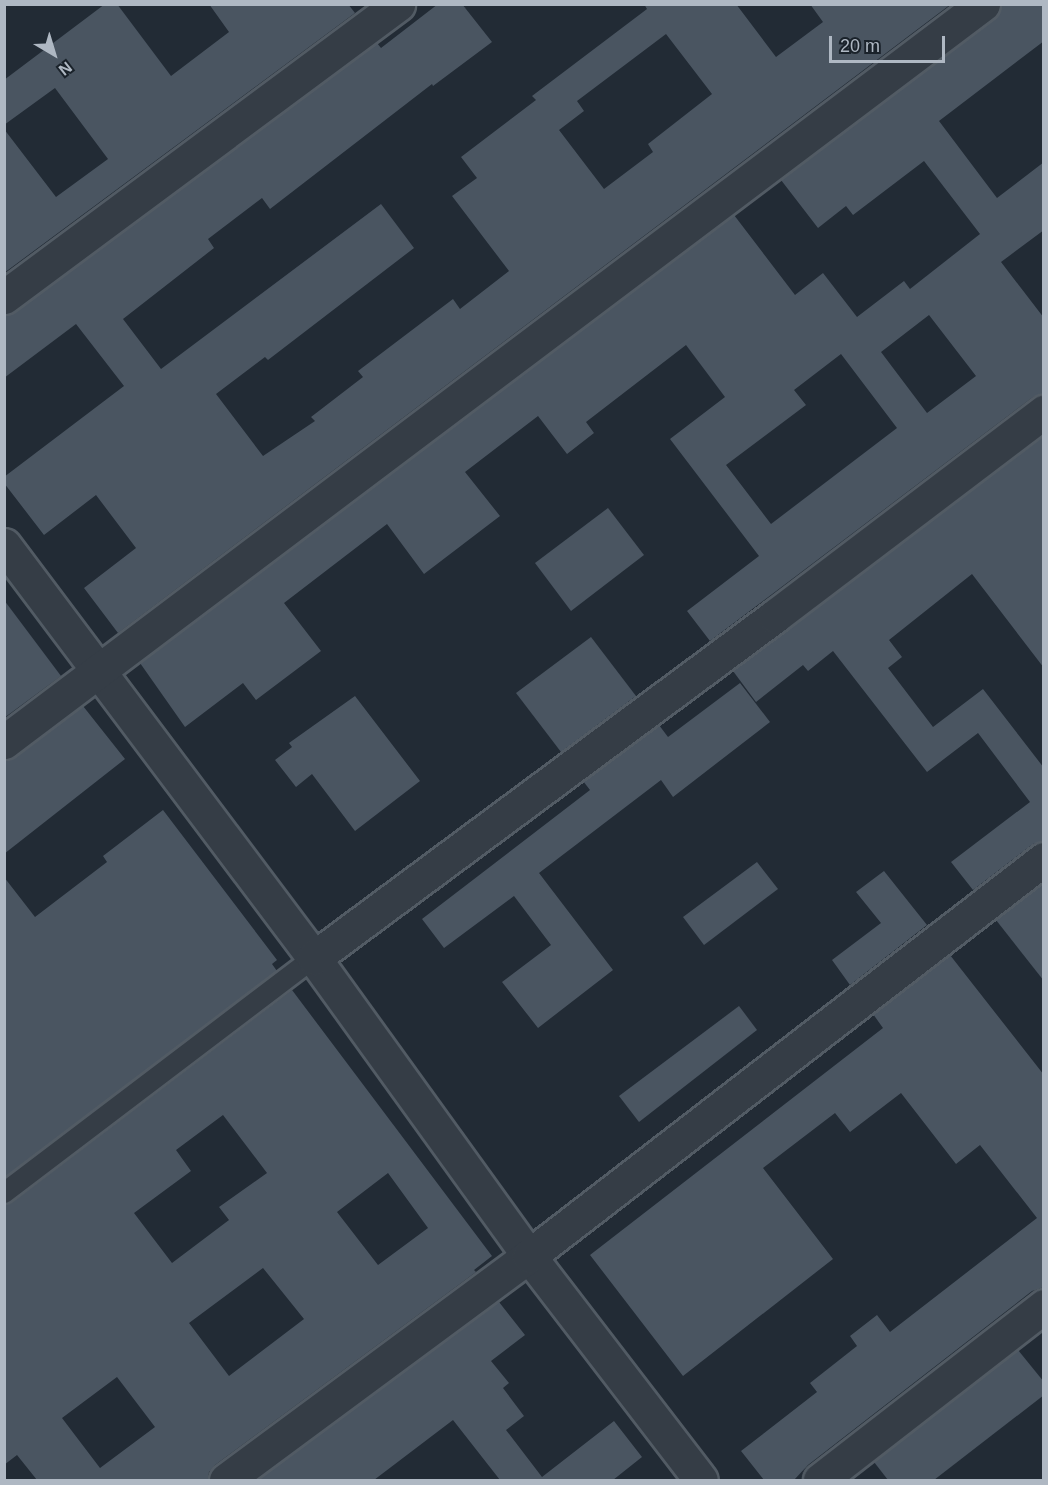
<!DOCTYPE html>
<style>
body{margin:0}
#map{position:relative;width:1048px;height:1485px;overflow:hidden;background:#222b35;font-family:Arial,sans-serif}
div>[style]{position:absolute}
.building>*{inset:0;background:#4a5561}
.roads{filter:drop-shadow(2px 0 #525b64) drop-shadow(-2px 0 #525b64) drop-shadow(0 2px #525b64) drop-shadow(0 -2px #525b64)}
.lane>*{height:20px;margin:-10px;padding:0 10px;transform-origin:10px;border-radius:10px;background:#353d46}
.street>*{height:33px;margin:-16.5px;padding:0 16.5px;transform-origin:16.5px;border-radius:16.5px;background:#353d46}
span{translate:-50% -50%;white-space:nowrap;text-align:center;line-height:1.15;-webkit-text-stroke:4.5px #1a222a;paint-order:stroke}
.frame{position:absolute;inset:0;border:6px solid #afb8c3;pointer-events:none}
.north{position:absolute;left:24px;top:24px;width:60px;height:60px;-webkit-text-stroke:4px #1a222a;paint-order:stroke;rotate:142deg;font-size:16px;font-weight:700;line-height:24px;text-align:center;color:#afb8c3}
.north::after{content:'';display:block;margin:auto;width:21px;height:27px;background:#afb8c3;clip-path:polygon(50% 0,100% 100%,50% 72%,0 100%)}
.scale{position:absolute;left:829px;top:36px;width:116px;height:27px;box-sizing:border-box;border:3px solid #afb8c3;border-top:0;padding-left:8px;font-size:18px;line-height:21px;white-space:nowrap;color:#afb8c3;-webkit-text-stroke:4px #1a222a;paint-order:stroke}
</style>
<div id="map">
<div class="building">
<div style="clip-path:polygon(105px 4px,117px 4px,171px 76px,229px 32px,209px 4px,348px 4px,355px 13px,4px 273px,4px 129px,56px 197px,108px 159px,55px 88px,4px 125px,4px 80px)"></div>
<div style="clip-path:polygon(evenodd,438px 4px,462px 4px,492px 42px,433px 86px,432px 84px,270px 209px,262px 198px,208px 239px,214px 248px,123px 319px,161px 369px,381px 204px,414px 248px,268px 360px,265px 357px,216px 394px,263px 456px,315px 421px,311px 417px,363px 377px,358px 371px,453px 299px,460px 309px,509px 271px,452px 196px,477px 178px,461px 157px,536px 100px,532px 96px,647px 9px,644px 4px,736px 4px,776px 57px,823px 22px,810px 4px,951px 4px,118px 633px,84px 588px,136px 548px,96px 495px,44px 535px,4px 483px,4px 477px,124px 386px,76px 324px,4px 378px,4px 315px,15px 312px,377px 43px,381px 48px,438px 4px,666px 34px,712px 94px,648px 144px,653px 152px,604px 189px,559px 130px,584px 111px,577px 101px,666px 34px)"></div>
<div style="clip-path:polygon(evenodd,1001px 4px,1044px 4px,1044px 41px,939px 121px,997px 198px,1044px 162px,1044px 230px,1001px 262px,1044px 318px,1044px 394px,1033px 397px,710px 641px,687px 611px,759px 556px,670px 439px,725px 397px,686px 345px,586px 422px,594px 433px,567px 454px,538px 416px,465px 472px,500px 516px,424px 574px,387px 524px,284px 603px,321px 651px,256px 700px,243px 683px,185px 727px,140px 663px,734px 215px,795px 295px,823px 273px,857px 317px,904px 281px,910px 289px,980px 234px,924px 161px,853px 215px,846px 206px,818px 228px,781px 180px,994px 19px,1001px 4px,929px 315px,976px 376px,927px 413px,881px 352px,929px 315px,1001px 4px,841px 354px,897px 428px,771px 524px,726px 465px,806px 405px,794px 390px,841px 354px)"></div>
<div style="clip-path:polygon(1044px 436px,1044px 668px,972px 574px,889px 640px,902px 657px,888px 668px,933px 727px,983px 689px,1044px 768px,1044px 841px,1033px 844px,973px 890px,951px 862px,1030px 802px,978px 733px,927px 772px,833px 651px,808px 671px,803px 665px,756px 702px,733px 671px)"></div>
<div style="clip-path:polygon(608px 508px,644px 555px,571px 611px,535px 563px)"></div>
<div style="clip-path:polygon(4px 600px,61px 676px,4px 718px)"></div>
<div style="clip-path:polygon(591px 637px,636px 696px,561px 752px,516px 693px)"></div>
<div style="clip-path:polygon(740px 683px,770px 722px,673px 797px,661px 780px,539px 873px,613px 970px,538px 1028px,502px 982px,551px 945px,514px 896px,444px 948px,422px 919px,590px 790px,583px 781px,659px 725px,668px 737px)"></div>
<div style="clip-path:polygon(355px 696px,420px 781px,355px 831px,312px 774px,296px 787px,275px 760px,292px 747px,289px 743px)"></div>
<div style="clip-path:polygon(83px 706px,125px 759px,4px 854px,4px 760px,15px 757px)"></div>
<div style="clip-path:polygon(163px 810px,277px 960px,272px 964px,277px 971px,4px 1178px,4px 877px,35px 917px,107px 862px,103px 856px)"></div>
<div style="clip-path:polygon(757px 862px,778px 889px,704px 945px,683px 917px)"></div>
<div style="clip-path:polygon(884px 871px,927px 925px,850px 985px,832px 960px,881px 923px,856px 892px)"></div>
<div style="clip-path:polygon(1044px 883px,1044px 981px,996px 920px)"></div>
<div style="clip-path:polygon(950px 955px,1044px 1075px,1044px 1287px,1032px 1291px,808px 1465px,794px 1480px,764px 1480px,741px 1451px,817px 1392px,810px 1383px,857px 1346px,850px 1336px,877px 1315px,890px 1332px,1037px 1218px,980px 1145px,956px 1164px,901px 1093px,850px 1132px,835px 1113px,763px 1168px,833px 1259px,683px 1376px,590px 1255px,883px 1028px,873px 1014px)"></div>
<div style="clip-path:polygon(evenodd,292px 990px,492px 1256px,474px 1270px,476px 1272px,215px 1465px,209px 1472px,208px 1480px,37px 1480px,17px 1455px,4px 1465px,4px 1205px,11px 1203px,292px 990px,223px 1115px,267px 1173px,219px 1207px,229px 1220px,172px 1263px,134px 1213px,191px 1171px,176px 1150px,223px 1115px,292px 990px,388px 1173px,428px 1228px,378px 1265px,337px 1212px,388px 1173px,292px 990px,263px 1268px,304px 1319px,229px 1376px,189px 1323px,263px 1268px,292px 990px,117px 1377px,155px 1427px,100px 1468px,62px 1418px,117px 1377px)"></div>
<div style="clip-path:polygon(739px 1006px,757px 1030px,639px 1122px,619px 1096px)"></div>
<div style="clip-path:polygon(499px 1302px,525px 1335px,491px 1361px,509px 1383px,503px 1388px,524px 1416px,506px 1430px,542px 1477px,614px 1421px,642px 1457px,613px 1480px,500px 1480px,453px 1420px,374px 1480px,257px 1480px)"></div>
<div style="clip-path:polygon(1018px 1350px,1044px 1382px,1044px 1395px,934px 1480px,888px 1480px,874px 1462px)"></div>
</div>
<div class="roads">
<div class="lane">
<div style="left:4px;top:1193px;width:389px;rotate:-37.2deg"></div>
</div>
<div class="street">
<div style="left:4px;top:297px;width:491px;rotate:-36.6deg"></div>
<div style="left:4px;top:545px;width:516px;rotate:53.11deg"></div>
<div style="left:314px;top:958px;width:367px;rotate:54.2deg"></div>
<div style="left:529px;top:1256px;width:282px;rotate:52.5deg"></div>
<div style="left:4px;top:742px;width:1226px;rotate:-37.01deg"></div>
<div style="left:314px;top:958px;width:574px;rotate:-36.57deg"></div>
<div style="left:775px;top:616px;width:338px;rotate:-37.2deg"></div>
<div style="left:226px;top:1480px;width:377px;rotate:-36.5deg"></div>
<div style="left:529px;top:1256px;width:650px;rotate:-37.63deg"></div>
<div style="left:820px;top:1480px;width:284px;rotate:-37.8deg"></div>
</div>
</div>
<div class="frame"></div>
<div class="north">N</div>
<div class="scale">20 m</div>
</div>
